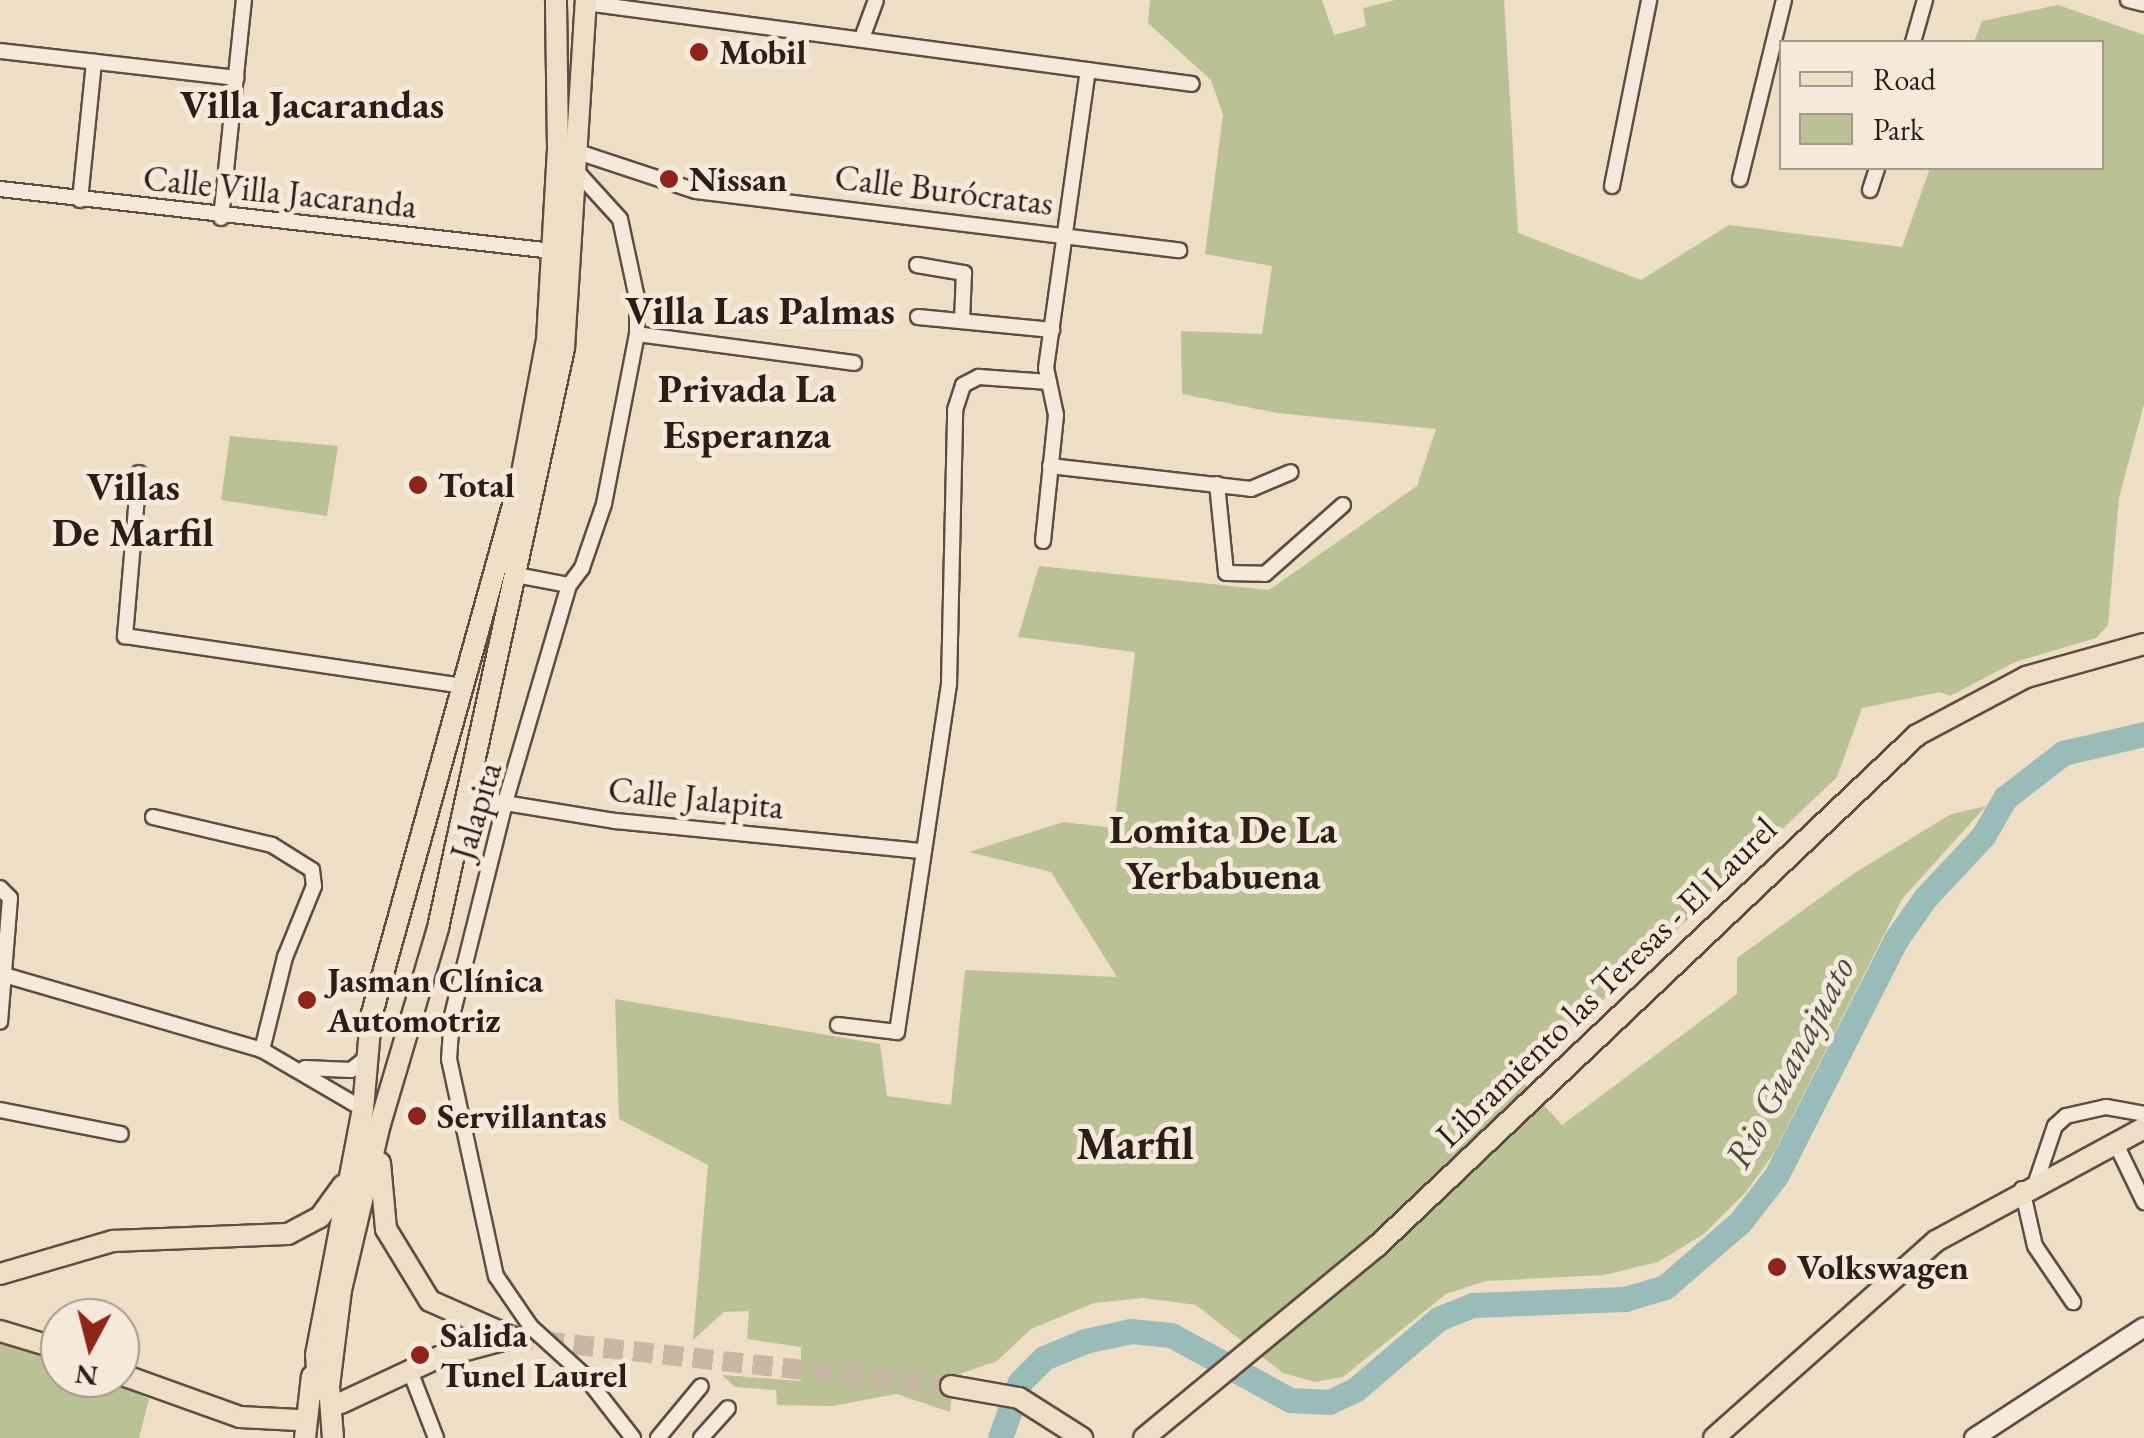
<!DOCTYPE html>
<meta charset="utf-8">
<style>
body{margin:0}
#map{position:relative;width:2144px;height:1438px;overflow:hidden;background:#efdec6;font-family:"EB Garamond",serif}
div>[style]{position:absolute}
.green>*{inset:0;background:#bac194}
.river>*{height:25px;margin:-12.5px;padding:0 12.5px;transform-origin:12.5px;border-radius:12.5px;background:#9abcb8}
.primary-tunnel>*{height:20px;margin-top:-10px;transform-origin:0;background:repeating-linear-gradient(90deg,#c8b7a3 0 20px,transparent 0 30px)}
.roads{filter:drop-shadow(2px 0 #5d4d43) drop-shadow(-2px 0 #5d4d43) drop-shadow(0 2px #5d4d43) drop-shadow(0 -2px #5d4d43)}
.street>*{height:14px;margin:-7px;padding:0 7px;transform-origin:7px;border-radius:7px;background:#f5eada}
.secondary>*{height:18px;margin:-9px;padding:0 9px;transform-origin:9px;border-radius:9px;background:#f5eada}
.primary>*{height:20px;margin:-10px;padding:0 10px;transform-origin:10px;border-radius:10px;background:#efdec6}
.dots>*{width:28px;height:28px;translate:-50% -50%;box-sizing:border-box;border:5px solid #f5eada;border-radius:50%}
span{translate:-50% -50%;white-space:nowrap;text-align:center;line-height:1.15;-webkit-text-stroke:10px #f5eada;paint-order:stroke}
.poi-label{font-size:35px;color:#2c1d17;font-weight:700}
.left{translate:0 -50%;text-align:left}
.street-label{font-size:35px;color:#2c1d17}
.water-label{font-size:38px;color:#4d4d47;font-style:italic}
.quarter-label{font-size:40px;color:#2c1d17;font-weight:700}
.district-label{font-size:45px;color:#2c1d17;font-weight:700}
.legend{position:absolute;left:1779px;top:40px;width:325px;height:130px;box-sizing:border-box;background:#f5eada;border:2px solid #a5988c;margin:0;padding:12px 18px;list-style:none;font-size:30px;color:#2c1d17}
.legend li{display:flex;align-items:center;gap:20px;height:50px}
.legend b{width:50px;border:2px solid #a5988c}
.north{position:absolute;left:40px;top:1298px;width:100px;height:100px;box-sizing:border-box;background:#f5eada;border:2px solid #a5988c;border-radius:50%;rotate:187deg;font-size:28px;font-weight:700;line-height:40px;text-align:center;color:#2c1d17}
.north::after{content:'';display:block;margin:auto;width:35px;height:45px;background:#8f2418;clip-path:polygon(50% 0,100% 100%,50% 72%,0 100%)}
</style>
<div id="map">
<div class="green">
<div style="clip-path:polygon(1150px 0,1322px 0,1334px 35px,1366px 26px,1363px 8px,1395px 0,1504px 0,1518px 233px,1641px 280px,1729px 225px,1902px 247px,1930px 168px,2102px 168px,2102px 42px,1974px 42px,1982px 21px,2058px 5px,2144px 35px,2144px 404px,2119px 498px,2108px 625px,2096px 638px,2015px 662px,1950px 696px,1940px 692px,1862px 708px,1837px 777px,1520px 1079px,1562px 1125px,1737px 994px,1737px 958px,1853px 874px,1951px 814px,1986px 806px,1902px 899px,1774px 1153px,1746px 1192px,1704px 1234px,1658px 1262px,1604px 1275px,1486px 1281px,1446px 1294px,1343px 1377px,1315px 1382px,1283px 1373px,1196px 1305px,1144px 1298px,1094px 1303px,1031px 1329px,997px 1361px,954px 1376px,950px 1412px,896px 1394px,833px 1406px,777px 1405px,776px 1390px,735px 1387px,722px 1375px,801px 1381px,801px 1347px,747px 1339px,749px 1311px,724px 1312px,693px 1340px,708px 1165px,619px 1119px,615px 999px,880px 1044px,887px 1096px,951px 1105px,965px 970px,1117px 977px,1051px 872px,969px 852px,1063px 822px,1114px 828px,1135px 652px,1018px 637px,1039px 566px,1269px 590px,1417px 486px,1436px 429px,1277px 413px,1182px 394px,1181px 331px,1262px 334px,1272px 266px,1205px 254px,1223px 115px,1211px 80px,1148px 23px)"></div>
<div style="clip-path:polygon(230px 436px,338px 446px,327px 516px,221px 500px)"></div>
<div style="clip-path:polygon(0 1343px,60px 1357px,60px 1378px,104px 1378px,149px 1399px,139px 1438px,0 1438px)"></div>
</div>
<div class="river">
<div style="left:1000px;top:1438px;width:59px;rotate:-70.3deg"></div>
<div style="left:1020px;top:1382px;width:34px;rotate:-45deg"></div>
<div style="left:1044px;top:1358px;width:44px;rotate:-22.5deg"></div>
<div style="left:1085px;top:1341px;width:47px;rotate:-12.3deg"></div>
<div style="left:1131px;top:1331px;width:40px;rotate:5.7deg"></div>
<div style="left:1171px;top:1335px;width:136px;rotate:28.6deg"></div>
<div style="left:1290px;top:1400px;width:39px;rotate:3deg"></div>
<div style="left:1329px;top:1402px;width:29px;rotate:-25deg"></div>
<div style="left:1355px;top:1390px;width:109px;rotate:-40.5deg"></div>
<div style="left:1438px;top:1319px;width:38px;rotate:-22deg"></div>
<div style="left:1473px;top:1305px;width:152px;rotate:-2.3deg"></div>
<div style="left:1625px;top:1299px;width:42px;rotate:-16.7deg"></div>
<div style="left:1665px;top:1287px;width:99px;rotate:-40.9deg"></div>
<div style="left:1740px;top:1222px;width:58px;rotate:-52deg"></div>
<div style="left:1776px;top:1176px;width:263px;rotate:-63.1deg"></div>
<div style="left:1895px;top:941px;width:52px;rotate:-55.1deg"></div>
<div style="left:1925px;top:898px;width:85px;rotate:-46.9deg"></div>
<div style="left:1983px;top:836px;width:44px;rotate:-59.9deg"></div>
<div style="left:2005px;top:798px;width:73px;rotate:-37.8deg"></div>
<div style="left:2063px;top:753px;width:83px;rotate:-13.2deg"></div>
</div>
<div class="primary-tunnel">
<div style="left:514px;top:1338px;width:440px;rotate:6.3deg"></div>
</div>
<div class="roads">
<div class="street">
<div style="left:2128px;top:0;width:16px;rotate:14deg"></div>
<div style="left:586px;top:3px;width:611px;rotate:7.61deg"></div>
<div style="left:862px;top:38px;width:40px;rotate:-69.8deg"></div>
<div style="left:1913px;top:42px;width:44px;rotate:-74.1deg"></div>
<div style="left:0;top:51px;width:238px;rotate:6.5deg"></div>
<div style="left:581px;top:153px;width:121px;rotate:18.3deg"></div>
<div style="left:696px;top:191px;width:487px;rotate:7deg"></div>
<div style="left:580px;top:175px;width:59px;rotate:47.7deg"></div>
<div style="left:620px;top:219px;width:81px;rotate:77.9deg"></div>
<div style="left:637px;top:298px;width:36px;rotate:90deg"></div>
<div style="left:637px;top:334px;width:173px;rotate:101deg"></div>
<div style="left:604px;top:504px;width:68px;rotate:109deg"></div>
<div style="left:582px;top:568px;width:21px;rotate:127deg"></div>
<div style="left:569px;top:585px;width:227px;rotate:106.4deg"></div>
<div style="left:505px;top:803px;width:219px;rotate:104deg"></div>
<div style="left:452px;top:1016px;width:43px;rotate:94deg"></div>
<div style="left:449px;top:1059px;width:222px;rotate:77.8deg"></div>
<div style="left:496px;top:1276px;width:62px;rotate:55.5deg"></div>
<div style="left:531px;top:1327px;width:72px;rotate:42.2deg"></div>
<div style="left:584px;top:1375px;width:80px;rotate:52.1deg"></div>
<div style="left:1740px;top:179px;width:184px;rotate:-76.2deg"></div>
<div style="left:1612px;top:186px;width:190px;rotate:-78.7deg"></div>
<div style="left:0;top:189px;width:556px;rotate:6.4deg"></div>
<div style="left:1870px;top:190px;width:23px;rotate:-72deg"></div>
<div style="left:80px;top:200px;width:139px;rotate:-84.2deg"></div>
<div style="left:221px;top:218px;width:219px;rotate:-84deg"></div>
<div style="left:917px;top:265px;width:48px;rotate:9.7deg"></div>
<div style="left:964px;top:273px;width:48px;rotate:92.4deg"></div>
<div style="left:918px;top:317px;width:135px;rotate:5.5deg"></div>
<div style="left:637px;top:334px;width:219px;rotate:7.6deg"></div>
<div style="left:1050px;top:466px;width:202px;rotate:6.5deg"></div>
<div style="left:1251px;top:489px;width:43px;rotate:-23deg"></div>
<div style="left:139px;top:473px;width:164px;rotate:94.9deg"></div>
<div style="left:125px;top:636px;width:341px;rotate:8.4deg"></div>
<div style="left:1217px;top:484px;width:89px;rotate:84.2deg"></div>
<div style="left:1226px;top:573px;width:39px;rotate:1deg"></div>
<div style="left:1265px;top:574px;width:104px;rotate:-41.5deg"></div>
<div style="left:1043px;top:541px;width:127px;rotate:-84.1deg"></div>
<div style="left:1056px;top:415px;width:48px;rotate:-102deg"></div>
<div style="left:1046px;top:368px;width:301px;rotate:-82deg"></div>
<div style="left:516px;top:575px;width:54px;rotate:10.7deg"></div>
<div style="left:468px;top:797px;width:149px;rotate:9.3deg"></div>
<div style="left:615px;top:821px;width:305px;rotate:5.6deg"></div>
<div style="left:153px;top:817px;width:122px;rotate:13.2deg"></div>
<div style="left:272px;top:845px;width:47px;rotate:32deg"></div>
<div style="left:312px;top:870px;width:16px;rotate:83deg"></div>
<div style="left:314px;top:886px;width:77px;rotate:112.2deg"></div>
<div style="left:285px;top:957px;width:96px;rotate:103.9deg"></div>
<div style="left:0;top:888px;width:14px;rotate:45deg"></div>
<div style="left:10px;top:898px;width:124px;rotate:94.6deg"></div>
<div style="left:4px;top:975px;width:269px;rotate:16.2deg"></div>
<div style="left:262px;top:1050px;width:117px;rotate:30.3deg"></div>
<div style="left:838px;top:1025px;width:59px;rotate:6.8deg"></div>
<div style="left:897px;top:1032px;width:352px;rotate:-81.5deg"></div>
<div style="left:949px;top:684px;width:274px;rotate:-88.7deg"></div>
<div style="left:955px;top:410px;width:26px;rotate:-72deg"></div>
<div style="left:963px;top:385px;width:18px;rotate:-27deg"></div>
<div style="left:979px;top:377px;width:70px;rotate:4.1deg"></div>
<div style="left:305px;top:1068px;width:46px;rotate:2.5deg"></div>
<div style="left:351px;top:1070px;width:23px;rotate:-38deg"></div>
<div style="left:0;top:1110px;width:123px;rotate:11.2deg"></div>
<div style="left:2115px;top:1142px;width:67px;rotate:64.2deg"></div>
<div style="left:2036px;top:1182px;width:59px;rotate:-71.3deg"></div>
<div style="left:2055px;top:1126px;width:15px;rotate:-42deg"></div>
<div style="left:2066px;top:1116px;width:41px;rotate:-12.7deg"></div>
<div style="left:2106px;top:1107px;width:39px;rotate:10deg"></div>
<div style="left:2022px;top:1189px;width:58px;rotate:77.2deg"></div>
<div style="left:2035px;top:1246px;width:68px;rotate:55.8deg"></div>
<div style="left:410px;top:1371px;width:72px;rotate:68.8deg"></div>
<div style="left:658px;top:1438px;width:67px;rotate:-50.4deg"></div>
<div style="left:701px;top:1438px;width:40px;rotate:-48deg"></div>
</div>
<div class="secondary">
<div style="left:1974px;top:1438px;width:203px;rotate:-33.1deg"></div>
</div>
<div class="primary">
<div style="left:380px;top:1163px;width:66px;rotate:84.8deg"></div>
<div style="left:386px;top:1229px;width:84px;rotate:58.6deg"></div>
<div style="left:430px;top:1301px;width:92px;rotate:23.8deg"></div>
<div style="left:0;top:1274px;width:118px;rotate:-16.3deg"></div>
<div style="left:113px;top:1241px;width:175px;rotate:-2.3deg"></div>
<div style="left:288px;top:1234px;width:36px;rotate:-28deg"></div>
<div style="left:320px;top:1217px;width:39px;rotate:-54deg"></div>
<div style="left:0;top:1331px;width:63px;rotate:16.7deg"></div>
<div style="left:120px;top:1374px;width:127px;rotate:19.7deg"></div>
<div style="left:240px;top:1417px;width:58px;rotate:3deg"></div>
<div style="left:951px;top:1386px;width:69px;rotate:10deg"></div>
<div style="left:1019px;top:1398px;width:75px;rotate:32.4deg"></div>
<div style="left:318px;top:1390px;width:35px;rotate:-93deg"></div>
<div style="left:316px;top:1355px;width:250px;rotate:-79.2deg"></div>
<div style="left:363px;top:1109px;width:92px;rotate:-85deg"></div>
<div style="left:371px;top:1017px;width:565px;rotate:-74.49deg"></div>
<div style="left:522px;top:473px;width:135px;rotate:-79.4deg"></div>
<div style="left:547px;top:340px;width:193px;rotate:-86.7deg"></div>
<div style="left:558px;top:147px;width:147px;rotate:-90.8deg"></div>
<div style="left:341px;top:1403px;width:108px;rotate:-25.1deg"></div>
<div style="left:439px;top:1357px;width:70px;rotate:-14.8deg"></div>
<div style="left:305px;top:1438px;width:62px;rotate:-83.6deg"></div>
<div style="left:333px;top:1438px;width:52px;rotate:-94.4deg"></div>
<div style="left:329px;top:1386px;width:97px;rotate:-82.9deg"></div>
<div style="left:341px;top:1290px;width:171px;rotate:-76.8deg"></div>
<div style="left:380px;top:1124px;width:204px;rotate:-73.5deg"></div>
<div style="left:438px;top:928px;width:594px;rotate:-77.74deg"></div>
<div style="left:564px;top:348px;width:349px;rotate:-86.4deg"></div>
<div style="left:1144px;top:1438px;width:301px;rotate:-39.5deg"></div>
<div style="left:1376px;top:1247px;width:745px;rotate:-43.42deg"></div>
<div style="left:1917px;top:735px;width:123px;rotate:-28deg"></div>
<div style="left:2026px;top:677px;width:123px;rotate:-15.6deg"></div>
<div style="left:1714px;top:1438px;width:297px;rotate:-41.6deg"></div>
<div style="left:1936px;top:1241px;width:237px;rotate:-28.5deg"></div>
</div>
</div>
<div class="dots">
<div style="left:699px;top:52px;background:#8f2418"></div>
<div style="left:669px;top:179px;background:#8f2418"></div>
<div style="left:418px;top:485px;background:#8f2418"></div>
<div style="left:307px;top:1000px;background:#8f2418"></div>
<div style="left:417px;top:1116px;background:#8f2418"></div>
<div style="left:1777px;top:1267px;background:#8f2418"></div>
<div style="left:420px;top:1355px;background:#8f2418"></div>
</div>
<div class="poi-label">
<span class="left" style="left:719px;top:52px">Mobil</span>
<span class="left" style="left:689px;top:179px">Nissan</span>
<span class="left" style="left:438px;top:485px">Total</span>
<span class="left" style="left:327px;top:1000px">Jasman Clínica<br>Automotriz</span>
<span class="left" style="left:437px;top:1116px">Servillantas</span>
<span class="left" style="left:1797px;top:1267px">Volkswagen</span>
<span class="left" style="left:440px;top:1355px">Salida<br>Tunel Laurel</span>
</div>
<div class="street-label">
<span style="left:944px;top:190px;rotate:7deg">Calle Burócratas</span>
<span style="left:280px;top:192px;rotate:6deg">Calle Villa Jacaranda</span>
<span style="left:696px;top:798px;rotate:6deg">Calle Jalapita</span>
<span style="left:476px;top:811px;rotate:-73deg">Jalapita</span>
<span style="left:1606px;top:982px;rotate:-44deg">Libramiento las Teresas - El Laurel</span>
</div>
<div class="water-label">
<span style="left:1789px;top:1062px;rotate:-62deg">Rio Guanajuato</span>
</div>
<div class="quarter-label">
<span style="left:312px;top:104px">Villa Jacarandas</span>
<span style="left:760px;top:310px">Villa Las Palmas</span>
<span style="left:747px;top:411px">Privada La<br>Esperanza</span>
<span style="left:133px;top:509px">Villas<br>De Marfil</span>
<span style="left:1223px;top:852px">Lomita De La<br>Yerbabuena</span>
</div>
<div class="district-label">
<span style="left:1135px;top:1144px">Marfil</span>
</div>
<ul class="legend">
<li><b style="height:12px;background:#efdec6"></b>Road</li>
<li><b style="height:28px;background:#bac194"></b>Park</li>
</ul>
<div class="north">N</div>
</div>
